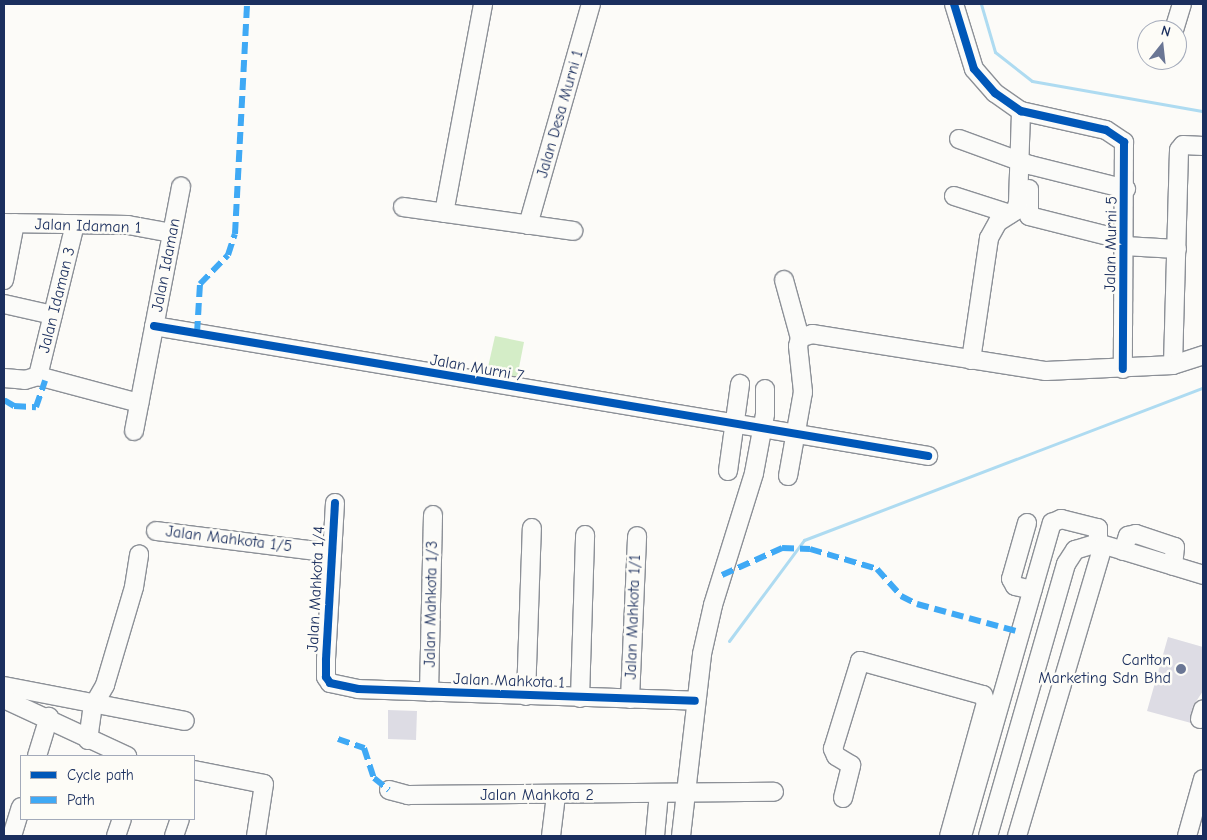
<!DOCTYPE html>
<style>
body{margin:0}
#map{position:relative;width:1207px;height:840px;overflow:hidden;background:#fcfbf8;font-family:"Comic Neue",sans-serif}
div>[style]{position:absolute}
.green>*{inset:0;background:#d4edc7}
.stream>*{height:3px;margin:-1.5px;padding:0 1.5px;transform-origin:1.5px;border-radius:1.5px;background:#aedbf1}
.building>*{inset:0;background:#dddce4}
.roads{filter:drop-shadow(1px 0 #8c9097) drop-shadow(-1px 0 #8c9097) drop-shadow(0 1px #8c9097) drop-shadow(0 -1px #8c9097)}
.minor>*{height:18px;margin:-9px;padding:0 9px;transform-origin:9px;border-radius:9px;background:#fbfbf9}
.quiet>*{height:6px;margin-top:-3px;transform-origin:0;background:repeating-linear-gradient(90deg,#3fa9f5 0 12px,transparent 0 18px)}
.cycleway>*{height:8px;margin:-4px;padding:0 4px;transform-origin:4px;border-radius:4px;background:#0057b8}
.dots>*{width:14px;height:14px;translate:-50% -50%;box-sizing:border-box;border:2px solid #fdfcf7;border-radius:50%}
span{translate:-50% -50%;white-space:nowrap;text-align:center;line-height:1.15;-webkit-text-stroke:5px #fdfcf7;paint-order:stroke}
.street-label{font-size:16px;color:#1b2f5e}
.poi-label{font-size:16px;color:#1b2f5e}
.right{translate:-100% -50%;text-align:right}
.frame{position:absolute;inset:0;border:5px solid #1b2f5e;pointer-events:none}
.legend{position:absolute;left:20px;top:755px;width:175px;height:65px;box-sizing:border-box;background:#fdfcf7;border:1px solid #a3aaba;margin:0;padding:6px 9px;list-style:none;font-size:15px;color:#1b2f5e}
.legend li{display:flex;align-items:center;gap:10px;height:25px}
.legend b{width:25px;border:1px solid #a3aaba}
.north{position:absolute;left:1137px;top:20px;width:50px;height:50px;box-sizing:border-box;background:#fdfcf7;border:1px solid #a3aaba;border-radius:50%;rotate:16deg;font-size:14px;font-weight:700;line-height:20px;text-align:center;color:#1b2f5e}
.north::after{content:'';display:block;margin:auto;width:18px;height:22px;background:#6a7694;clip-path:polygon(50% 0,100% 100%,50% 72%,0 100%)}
</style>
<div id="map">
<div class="green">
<div style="clip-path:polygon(495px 336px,524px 342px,516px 383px,486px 376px)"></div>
</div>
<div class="stream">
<div style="left:981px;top:4px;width:50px;rotate:73.7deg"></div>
<div style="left:995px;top:52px;width:47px;rotate:38.1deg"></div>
<div style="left:1032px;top:81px;width:174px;rotate:10deg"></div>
<div style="left:729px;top:641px;width:126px;rotate:-53.4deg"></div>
<div style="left:804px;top:540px;width:427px;rotate:-20.9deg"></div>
</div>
<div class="building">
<div style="clip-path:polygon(1168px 637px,1203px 647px,1203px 691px,1193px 706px,1191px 723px,1147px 711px)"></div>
<div style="clip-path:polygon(388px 710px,417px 711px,416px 740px,388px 739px)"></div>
</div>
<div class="roads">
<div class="minor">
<div style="left:954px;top:4px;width:68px;rotate:72.9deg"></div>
<div style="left:974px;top:69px;width:32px;rotate:49deg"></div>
<div style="left:995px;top:93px;width:32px;rotate:35deg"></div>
<div style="left:1021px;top:111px;width:87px;rotate:12.6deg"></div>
<div style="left:1106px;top:130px;width:22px;rotate:34deg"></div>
<div style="left:1124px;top:142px;width:227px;rotate:90.3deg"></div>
<div style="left:1174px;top:30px;width:27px;rotate:-73deg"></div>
<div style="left:959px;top:139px;width:76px;rotate:20.1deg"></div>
<div style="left:1030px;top:165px;width:99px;rotate:14deg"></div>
<div style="left:1029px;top:189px;width:27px;rotate:90deg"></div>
<div style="left:1029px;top:216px;width:98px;rotate:14.2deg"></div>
<div style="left:954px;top:196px;width:59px;rotate:17.8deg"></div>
<div style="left:403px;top:207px;width:172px;rotate:8deg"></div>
<div style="left:444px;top:213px;width:213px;rotate:-79.4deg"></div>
<div style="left:4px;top:223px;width:124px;rotate:0.9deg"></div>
<div style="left:128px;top:225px;width:45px;rotate:10.3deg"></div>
<div style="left:528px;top:225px;width:230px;rotate:-74.1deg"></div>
<div style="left:1124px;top:246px;width:53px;rotate:3.2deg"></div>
<div style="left:4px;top:280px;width:58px;rotate:-79.1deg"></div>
<div style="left:784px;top:280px;width:60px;rotate:74.6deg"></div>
<div style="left:4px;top:304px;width:50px;rotate:12.7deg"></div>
<div style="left:154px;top:326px;width:785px;rotate:9.53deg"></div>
<div style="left:971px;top:360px;width:123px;rotate:-81.6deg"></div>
<div style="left:989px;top:238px;width:18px;rotate:-61deg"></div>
<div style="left:998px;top:222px;width:20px;rotate:-33deg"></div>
<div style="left:1015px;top:211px;width:9px;rotate:-69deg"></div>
<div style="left:1018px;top:203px;width:92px;rotate:-88.1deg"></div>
<div style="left:1173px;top:365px;width:215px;rotate:-88.4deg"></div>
<div style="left:1179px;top:150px;width:6px;rotate:-51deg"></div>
<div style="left:1183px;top:145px;width:20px;rotate:3deg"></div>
<div style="left:38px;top:376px;width:156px;rotate:-76.3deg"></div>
<div style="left:38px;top:376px;width:105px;rotate:15deg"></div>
<div style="left:4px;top:378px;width:21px;rotate:5deg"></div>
<div style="left:25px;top:380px;width:14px;rotate:-17deg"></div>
<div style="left:134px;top:431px;width:249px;rotate:-79.1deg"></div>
<div style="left:728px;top:471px;width:88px;rotate:-82.1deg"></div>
<div style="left:788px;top:476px;width:85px;rotate:-79.9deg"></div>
<div style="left:803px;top:392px;width:46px;rotate:-96.2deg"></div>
<div style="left:798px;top:346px;width:8px;rotate:-76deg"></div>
<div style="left:800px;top:338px;width:13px;rotate:-18deg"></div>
<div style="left:812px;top:334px;width:237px;rotate:9deg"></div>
<div style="left:1046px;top:371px;width:127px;rotate:-2.7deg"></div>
<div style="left:1173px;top:365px;width:32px;rotate:-18deg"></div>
<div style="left:335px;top:503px;width:157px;rotate:93.3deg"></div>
<div style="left:326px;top:660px;width:17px;rotate:90deg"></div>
<div style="left:326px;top:677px;width:7px;rotate:56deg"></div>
<div style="left:330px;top:683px;width:29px;rotate:12deg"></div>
<div style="left:358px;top:689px;width:337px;rotate:2deg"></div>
<div style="left:1027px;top:523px;width:58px;rotate:105.9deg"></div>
<div style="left:1011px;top:579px;width:8px;rotate:60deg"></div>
<div style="left:1015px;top:586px;width:18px;rotate:13deg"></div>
<div style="left:156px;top:531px;width:177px;rotate:7.1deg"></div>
<div style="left:1123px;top:551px;width:16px;rotate:-72deg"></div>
<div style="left:1128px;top:536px;width:8px;rotate:-14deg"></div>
<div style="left:1136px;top:534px;width:41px;rotate:18.4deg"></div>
<div style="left:1175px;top:547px;width:19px;rotate:96deg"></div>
<div style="left:4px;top:686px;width:184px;rotate:10.9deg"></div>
<div style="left:429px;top:692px;width:177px;rotate:-88.7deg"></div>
<div style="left:526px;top:696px;width:168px;rotate:-88deg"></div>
<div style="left:580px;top:698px;width:163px;rotate:-88.2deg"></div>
<div style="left:4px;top:699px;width:136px;rotate:24.9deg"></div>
<div style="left:630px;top:699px;width:163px;rotate:-87.5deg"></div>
<div style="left:1200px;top:719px;width:10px;rotate:-73deg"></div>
<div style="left:88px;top:740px;width:34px;rotate:-82deg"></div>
<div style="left:93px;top:706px;width:24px;rotate:-60deg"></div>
<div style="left:105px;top:685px;width:102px;rotate:-73.5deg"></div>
<div style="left:134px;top:587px;width:33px;rotate:-81deg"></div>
<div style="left:37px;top:756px;width:41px;rotate:-72.9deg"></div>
<div style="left:194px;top:770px;width:71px;rotate:11.3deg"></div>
<div style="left:264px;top:784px;width:53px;rotate:98.7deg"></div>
<div style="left:389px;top:790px;width:20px;rotate:15deg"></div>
<div style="left:408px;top:795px;width:366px;rotate:-0.5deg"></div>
<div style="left:843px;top:798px;width:34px;rotate:-76deg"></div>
<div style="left:851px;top:765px;width:17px;rotate:-149deg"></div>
<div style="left:836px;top:756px;width:8px;rotate:-113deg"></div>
<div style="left:833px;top:749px;width:92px;rotate:-72.9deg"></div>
<div style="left:860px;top:661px;width:128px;rotate:15.5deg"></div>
<div style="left:983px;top:695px;width:9px;rotate:69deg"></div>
<div style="left:986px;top:703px;width:138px;rotate:105.5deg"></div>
<div style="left:12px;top:836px;width:30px;rotate:-73deg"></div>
<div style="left:116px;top:836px;width:18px;rotate:-71deg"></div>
<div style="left:174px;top:836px;width:18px;rotate:-71deg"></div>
<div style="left:551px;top:836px;width:41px;rotate:-83deg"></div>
<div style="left:655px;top:836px;width:43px;rotate:-84.7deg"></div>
<div style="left:681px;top:836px;width:183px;rotate:-83.4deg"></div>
<div style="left:702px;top:654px;width:50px;rotate:-77.3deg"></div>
<div style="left:713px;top:605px;width:138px;rotate:-72.7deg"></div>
<div style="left:754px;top:473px;width:60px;rotate:-79.4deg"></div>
<div style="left:765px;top:414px;width:25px;rotate:-90deg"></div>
<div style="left:962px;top:836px;width:326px;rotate:-74deg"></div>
<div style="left:1052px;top:523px;width:10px;rotate:-24deg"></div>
<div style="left:1061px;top:519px;width:38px;rotate:14deg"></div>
<div style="left:1098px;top:528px;width:15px;rotate:90deg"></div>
<div style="left:988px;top:836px;width:283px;rotate:-74deg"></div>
<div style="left:1066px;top:564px;width:17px;rotate:-57deg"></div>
<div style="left:1075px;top:550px;width:24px;rotate:-17deg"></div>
<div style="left:1098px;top:543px;width:110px;rotate:16.9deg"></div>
<div style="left:1017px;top:836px;width:303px;rotate:-73.5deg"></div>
<div style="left:1187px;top:836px;width:59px;rotate:-74.3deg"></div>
</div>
</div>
<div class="quiet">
<div style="left:197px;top:333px;width:49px;rotate:-86.5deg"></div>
<div style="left:200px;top:284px;width:40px;rotate:-46deg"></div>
<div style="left:228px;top:255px;width:22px;rotate:-72deg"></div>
<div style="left:235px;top:234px;width:230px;rotate:-87deg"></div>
<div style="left:4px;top:400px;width:12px;rotate:31deg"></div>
<div style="left:14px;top:406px;width:22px;rotate:3deg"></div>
<div style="left:36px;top:407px;width:28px;rotate:-71deg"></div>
<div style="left:722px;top:575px;width:66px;rotate:-24.2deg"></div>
<div style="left:782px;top:548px;width:28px;rotate:2deg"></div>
<div style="left:810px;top:549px;width:70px;rotate:16.6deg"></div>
<div style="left:877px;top:569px;width:36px;rotate:48deg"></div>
<div style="left:901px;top:596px;width:18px;rotate:27deg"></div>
<div style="left:917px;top:604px;width:107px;rotate:15.2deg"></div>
<div style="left:338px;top:739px;width:28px;rotate:19deg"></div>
<div style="left:364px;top:748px;width:32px;rotate:72deg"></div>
<div style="left:374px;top:778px;width:19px;rotate:39deg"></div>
</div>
<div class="cycleway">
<div style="left:954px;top:4px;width:68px;rotate:72.9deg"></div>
<div style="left:974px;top:69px;width:32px;rotate:49deg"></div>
<div style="left:995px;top:93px;width:32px;rotate:35deg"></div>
<div style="left:1021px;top:111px;width:87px;rotate:12.6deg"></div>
<div style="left:1106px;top:130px;width:22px;rotate:34deg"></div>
<div style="left:1124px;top:142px;width:227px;rotate:90.3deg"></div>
<div style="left:154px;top:326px;width:785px;rotate:9.53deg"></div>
<div style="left:335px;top:503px;width:157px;rotate:93.3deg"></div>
<div style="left:326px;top:660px;width:17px;rotate:90deg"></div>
<div style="left:326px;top:677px;width:7px;rotate:56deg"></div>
<div style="left:330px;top:683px;width:29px;rotate:12deg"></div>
<div style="left:358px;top:689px;width:337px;rotate:2deg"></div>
</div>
<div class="dots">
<div style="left:1181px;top:669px;background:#6a7694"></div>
</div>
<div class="street-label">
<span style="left:560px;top:114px;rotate:-74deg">Jalan Desa Murni 1</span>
<span style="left:88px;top:226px;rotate:2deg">Jalan Idaman 1</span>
<span style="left:1111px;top:244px;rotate:-89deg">Jalan Murni 5</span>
<span style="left:166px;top:265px;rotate:-79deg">Jalan Idaman</span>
<span style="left:57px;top:300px;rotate:-76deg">Jalan Idaman 3</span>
<span style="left:477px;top:368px;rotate:10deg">Jalan Murni 7</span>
<span style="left:229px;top:539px;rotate:7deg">Jalan Mahkota 1/5</span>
<span style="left:316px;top:589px;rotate:-87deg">Jalan Mahkota 1/4</span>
<span style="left:431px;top:604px;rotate:-89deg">Jalan Mahkota 1/3</span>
<span style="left:633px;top:617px;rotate:-88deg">Jalan Mahkota 1/1</span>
<span style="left:509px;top:681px;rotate:2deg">Jalan Mahkota 1</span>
<span style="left:537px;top:795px">Jalan Mahkota 2</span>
</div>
<div class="poi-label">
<span class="right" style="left:1171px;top:669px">Carlton<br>Marketing Sdn Bhd</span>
</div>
<div class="frame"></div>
<ul class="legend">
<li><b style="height:6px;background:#0057b8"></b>Cycle path</li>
<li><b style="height:6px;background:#3fa9f5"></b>Path</li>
</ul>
<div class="north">N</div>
</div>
